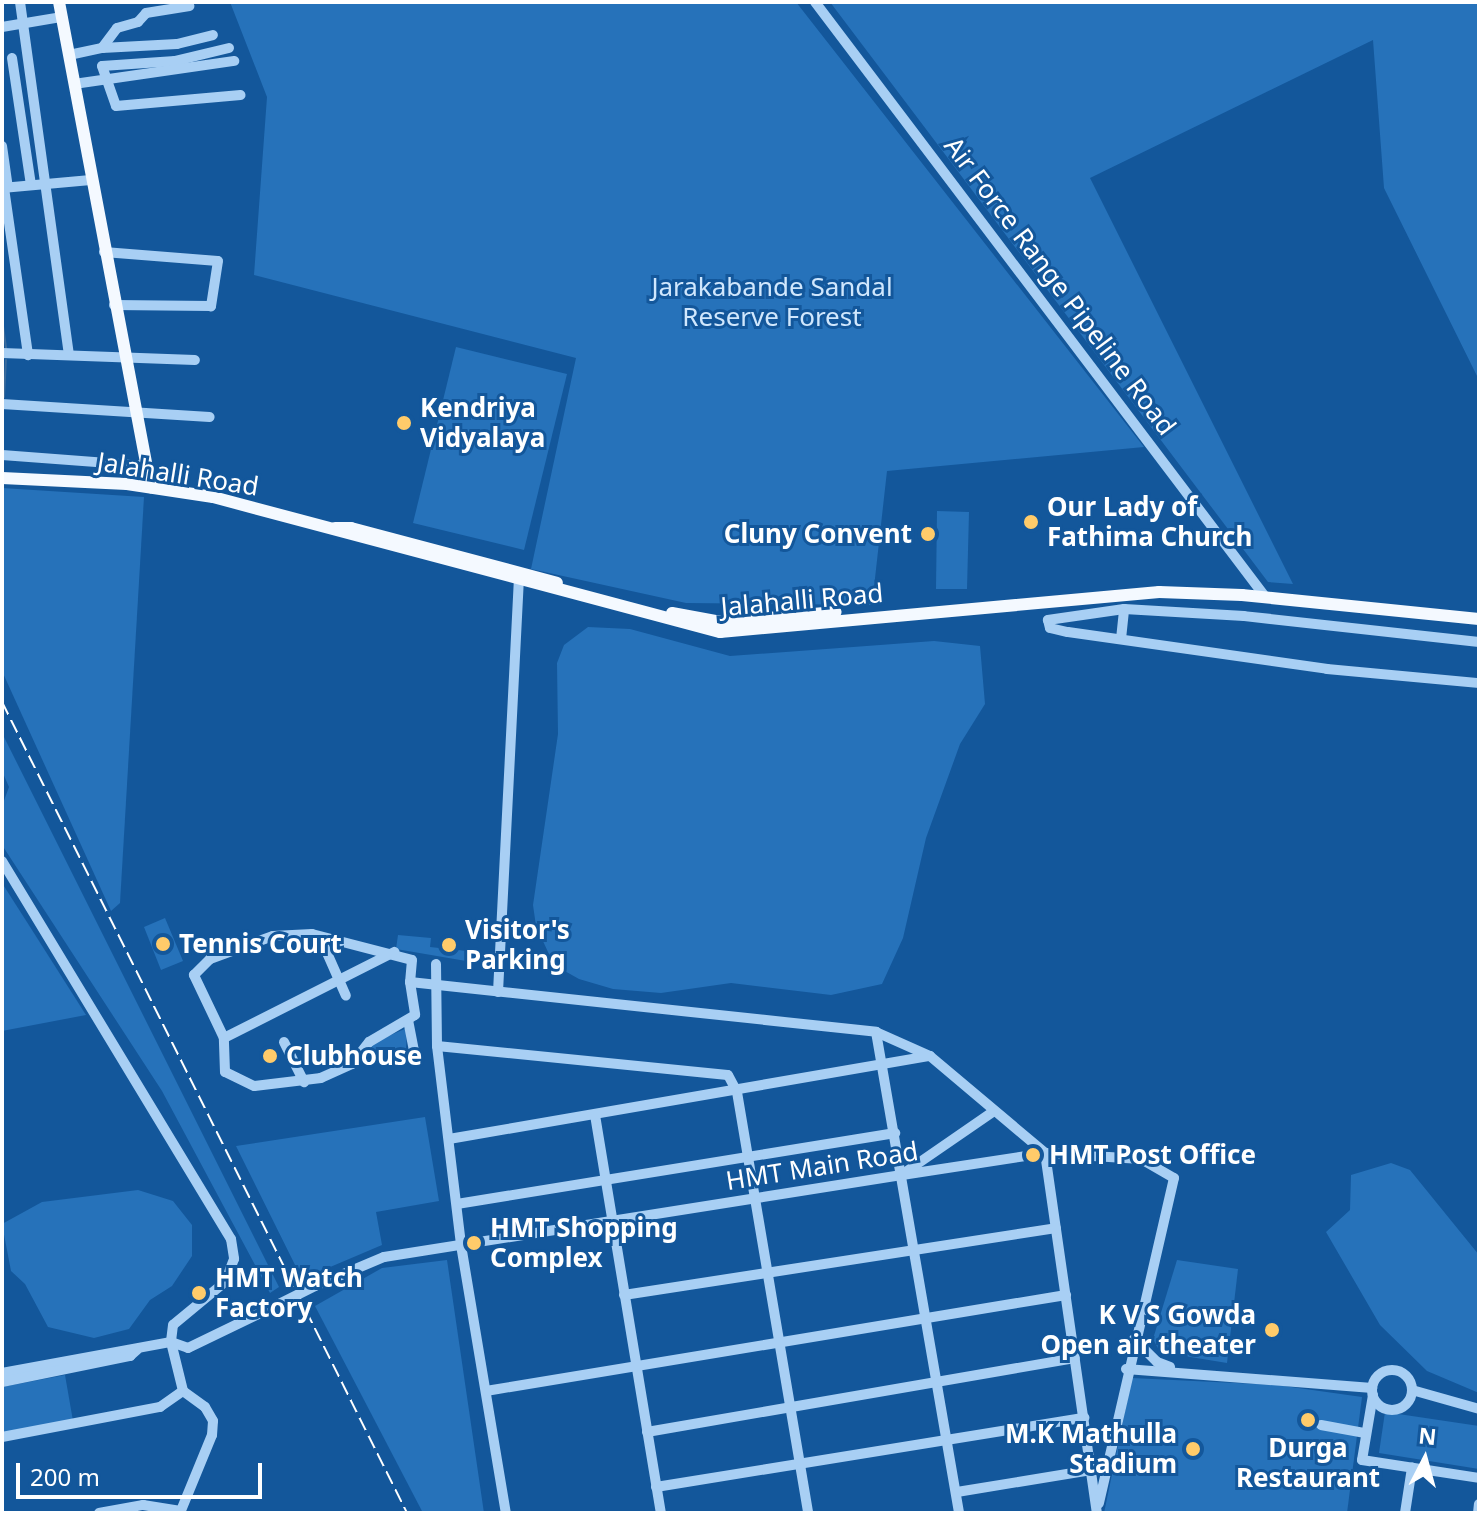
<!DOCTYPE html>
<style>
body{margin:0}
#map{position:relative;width:1481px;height:1515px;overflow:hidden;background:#13579b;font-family:"Noto Sans",sans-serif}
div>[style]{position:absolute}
.green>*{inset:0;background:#2672ba}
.stream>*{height:2px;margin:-1px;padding:0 1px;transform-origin:1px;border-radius:1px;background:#3b6b9c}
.minor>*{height:10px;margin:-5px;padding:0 5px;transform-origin:5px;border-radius:5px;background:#a8cff4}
.minor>.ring{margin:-5px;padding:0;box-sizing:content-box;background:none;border:10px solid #a8cff4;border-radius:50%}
.major>*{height:12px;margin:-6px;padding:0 6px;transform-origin:6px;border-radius:6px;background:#f4f9ff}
.rail>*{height:2px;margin-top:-1px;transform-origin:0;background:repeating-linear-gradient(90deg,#fff 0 14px,transparent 0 20px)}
.minor-bridge>*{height:10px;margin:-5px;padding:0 5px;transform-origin:5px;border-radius:5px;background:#a8cff4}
.dots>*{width:22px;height:22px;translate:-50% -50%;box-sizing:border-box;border:4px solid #13579b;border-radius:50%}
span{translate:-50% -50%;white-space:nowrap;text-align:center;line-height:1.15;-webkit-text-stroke:6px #13579b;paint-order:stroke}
.street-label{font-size:26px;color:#fff}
.park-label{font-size:26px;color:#d0e7fd}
.poi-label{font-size:26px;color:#fff;font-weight:700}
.left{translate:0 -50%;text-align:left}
.right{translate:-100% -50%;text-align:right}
.frame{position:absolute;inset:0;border:4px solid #fff;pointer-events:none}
.north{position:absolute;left:1385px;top:1419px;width:80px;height:80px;-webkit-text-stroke:6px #13579b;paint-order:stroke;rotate:6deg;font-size:22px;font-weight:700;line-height:32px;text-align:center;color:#fff}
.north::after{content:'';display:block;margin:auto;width:28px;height:36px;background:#fff;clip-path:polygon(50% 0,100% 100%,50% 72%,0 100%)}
.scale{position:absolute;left:16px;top:1463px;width:246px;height:36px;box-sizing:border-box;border:4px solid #fff;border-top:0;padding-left:10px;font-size:24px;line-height:28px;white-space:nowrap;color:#fff;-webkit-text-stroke:6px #13579b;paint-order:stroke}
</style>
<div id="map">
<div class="green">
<div style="clip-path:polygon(230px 2px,796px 2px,1144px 447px,887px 471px,872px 605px,686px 603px,531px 569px,576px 358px,254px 275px,267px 97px)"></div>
<div style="clip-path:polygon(830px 2px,1479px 2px,1479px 380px,1384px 188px,1373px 40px,1090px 178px,1293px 584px,1268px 582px)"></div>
<div style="clip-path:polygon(456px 347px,567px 374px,524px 550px,413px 523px)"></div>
<div style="clip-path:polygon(2px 488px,144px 497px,120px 903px,111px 911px,2px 671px)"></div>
<div style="clip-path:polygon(937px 511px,969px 512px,967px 589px,936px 589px)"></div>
<div style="clip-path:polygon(588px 627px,630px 629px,730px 656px,934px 641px,980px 646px,985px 704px,960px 744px,926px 838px,903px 938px,882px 984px,831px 995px,731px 983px,661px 993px,613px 989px,579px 979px,554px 965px,536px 926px,533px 905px,558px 734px,557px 663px,564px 645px)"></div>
<div style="clip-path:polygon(2px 733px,279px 1287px,270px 1293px,162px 1091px,2px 845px,2px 806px,9px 787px,2px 771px)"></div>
<div style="clip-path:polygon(2px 883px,32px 930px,86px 1015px,2px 1031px)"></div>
<div style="clip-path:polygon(165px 918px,183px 961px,161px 970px,144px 927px)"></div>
<div style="clip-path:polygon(398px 935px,431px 938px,430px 947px,467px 951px,466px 961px,396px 949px)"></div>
<div style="clip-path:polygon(407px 1028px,406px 1049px,371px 1054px,372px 1043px)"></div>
<div style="clip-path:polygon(425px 1117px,439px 1201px,376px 1212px,382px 1245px,302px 1279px,236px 1146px)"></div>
<div style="clip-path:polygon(1391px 1163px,1410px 1170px,1479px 1255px,1479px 1393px,1427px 1371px,1380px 1325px,1326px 1232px,1350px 1210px,1351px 1175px)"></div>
<div style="clip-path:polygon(138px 1190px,173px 1201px,192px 1225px,192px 1256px,172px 1286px,150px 1300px,129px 1329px,94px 1338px,48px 1327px,25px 1284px,11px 1271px,2px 1224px,42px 1202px)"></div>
<div style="clip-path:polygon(447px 1260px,484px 1513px,423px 1513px,315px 1306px,382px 1268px)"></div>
<div style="clip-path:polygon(1177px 1260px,1238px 1269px,1227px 1363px,1160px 1352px,1153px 1339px)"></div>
<div style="clip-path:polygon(65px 1375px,73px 1421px,2px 1434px,2px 1387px)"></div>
<div style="clip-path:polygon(1132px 1378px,1277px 1385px,1362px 1397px,1347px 1513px,1104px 1513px)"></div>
<div style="clip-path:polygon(1385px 1412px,1479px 1426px,1479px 1469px,1379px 1453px)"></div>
</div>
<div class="stream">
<div style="left:2px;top:319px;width:30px;rotate:82deg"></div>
<div style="left:4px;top:397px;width:37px;rotate:-87deg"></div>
<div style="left:2px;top:438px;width:26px;rotate:-88deg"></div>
</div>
<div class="minor">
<div style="left:20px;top:2px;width:356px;rotate:82.1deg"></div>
<div style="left:815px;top:2px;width:747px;rotate:52.88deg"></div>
<div style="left:2px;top:27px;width:61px;rotate:-9.5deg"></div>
<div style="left:102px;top:48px;width:75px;rotate:-3.1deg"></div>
<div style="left:177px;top:44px;width:37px;rotate:-14deg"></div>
<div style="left:229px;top:48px;width:56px;rotate:166.5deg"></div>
<div style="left:175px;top:61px;width:73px;rotate:176.1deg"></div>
<div style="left:102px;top:66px;width:42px;rotate:70.7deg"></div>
<div style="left:116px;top:106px;width:125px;rotate:-5deg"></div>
<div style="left:69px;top:55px;width:34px;rotate:-12deg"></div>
<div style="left:102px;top:48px;width:25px;rotate:-53deg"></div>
<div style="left:117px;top:28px;width:22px;rotate:-16deg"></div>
<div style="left:138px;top:22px;width:12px;rotate:-48deg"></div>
<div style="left:146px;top:13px;width:44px;rotate:-9.2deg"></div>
<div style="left:12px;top:58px;width:128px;rotate:81.5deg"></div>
<div style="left:74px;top:84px;width:162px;rotate:-8.2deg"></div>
<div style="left:2px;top:146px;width:42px;rotate:81.9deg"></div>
<div style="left:2px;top:188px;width:89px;rotate:-5.1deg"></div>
<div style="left:4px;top:188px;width:169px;rotate:81.8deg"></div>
<div style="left:104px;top:252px;width:114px;rotate:4.5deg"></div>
<div style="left:218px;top:261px;width:46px;rotate:98.8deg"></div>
<div style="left:211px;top:306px;width:97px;rotate:-179.4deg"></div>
<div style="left:2px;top:353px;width:193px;rotate:2.1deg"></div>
<div style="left:2px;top:404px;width:208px;rotate:3.6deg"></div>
<div style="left:2px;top:455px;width:145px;rotate:4.3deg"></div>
<div style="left:1121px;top:639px;width:30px;rotate:-84deg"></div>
<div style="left:1479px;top:642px;width:236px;rotate:-173.7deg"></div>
<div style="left:1244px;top:616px;width:120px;rotate:-176.7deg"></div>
<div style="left:1124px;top:609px;width:77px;rotate:171.8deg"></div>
<div style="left:1048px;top:620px;width:8px;rotate:76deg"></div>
<div style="left:1050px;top:628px;width:18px;rotate:13deg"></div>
<div style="left:1068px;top:632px;width:262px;rotate:8.1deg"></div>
<div style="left:1327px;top:669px;width:153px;rotate:5.3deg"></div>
<div style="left:2px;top:861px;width:442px;rotate:58.8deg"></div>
<div style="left:231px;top:1239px;width:20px;rotate:81deg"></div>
<div style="left:234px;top:1259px;width:25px;rotate:111deg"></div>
<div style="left:225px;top:1282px;width:67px;rotate:140.4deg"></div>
<div style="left:173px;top:1325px;width:17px;rotate:97deg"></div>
<div style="left:171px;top:1342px;width:18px;rotate:19deg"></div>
<div style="left:188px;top:1348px;width:94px;rotate:-25.8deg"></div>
<div style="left:320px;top:937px;width:64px;rotate:66.2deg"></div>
<div style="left:436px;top:964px;width:82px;rotate:89.3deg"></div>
<div style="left:437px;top:1046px;width:200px;rotate:83.1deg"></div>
<div style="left:461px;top:1245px;width:272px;rotate:80.5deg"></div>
<div style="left:410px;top:982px;width:33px;rotate:81deg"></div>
<div style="left:415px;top:1015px;width:53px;rotate:149.6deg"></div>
<div style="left:369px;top:1042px;width:28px;rotate:128deg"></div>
<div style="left:352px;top:1064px;width:34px;rotate:156deg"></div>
<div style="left:321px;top:1078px;width:67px;rotate:173.2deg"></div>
<div style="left:254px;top:1086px;width:32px;rotate:-154deg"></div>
<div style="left:225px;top:1072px;width:34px;rotate:-92deg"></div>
<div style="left:224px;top:1038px;width:70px;rotate:-115.5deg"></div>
<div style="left:194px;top:975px;width:23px;rotate:-45deg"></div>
<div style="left:210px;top:959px;width:67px;rotate:-20.1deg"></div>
<div style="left:273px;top:936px;width:39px;rotate:-3deg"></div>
<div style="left:312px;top:934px;width:103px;rotate:14.6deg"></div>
<div style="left:412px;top:960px;width:22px;rotate:95deg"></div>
<div style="left:410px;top:982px;width:469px;rotate:6.1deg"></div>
<div style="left:876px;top:1032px;width:59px;rotate:24deg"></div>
<div style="left:930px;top:1056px;width:150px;rotate:40.1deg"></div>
<div style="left:1045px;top:1153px;width:364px;rotate:81.8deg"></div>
<div style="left:498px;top:992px;width:419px;rotate:-87.1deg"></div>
<div style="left:408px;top:1020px;width:32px;rotate:79deg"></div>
<div style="left:876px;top:1032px;width:488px;rotate:80.2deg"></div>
<div style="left:224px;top:1038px;width:191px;rotate:-26.8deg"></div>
<div style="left:284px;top:1042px;width:45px;rotate:63.4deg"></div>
<div style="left:437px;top:1046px;width:292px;rotate:5.7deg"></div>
<div style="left:728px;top:1075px;width:19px;rotate:62deg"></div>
<div style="left:737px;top:1092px;width:427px;rotate:80.4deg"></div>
<div style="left:595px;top:1115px;width:403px;rotate:80.6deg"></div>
<div style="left:449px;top:1139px;width:488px;rotate:-9.8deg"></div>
<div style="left:907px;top:1171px;width:106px;rotate:-34.6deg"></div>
<div style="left:457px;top:1204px;width:444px;rotate:-9.2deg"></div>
<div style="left:315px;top:1286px;width:75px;rotate:-22.8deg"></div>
<div style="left:384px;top:1257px;width:524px;rotate:-9deg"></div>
<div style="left:902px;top:1175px;width:145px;rotate:-8.7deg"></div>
<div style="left:1045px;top:1153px;width:96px;rotate:3.6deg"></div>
<div style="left:1141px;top:1159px;width:38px;rotate:30deg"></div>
<div style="left:1174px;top:1178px;width:334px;rotate:103deg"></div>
<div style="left:624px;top:1295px;width:437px;rotate:-8.8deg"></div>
<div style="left:1134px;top:1339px;width:33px;rotate:45deg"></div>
<div style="left:1157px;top:1362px;width:14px;rotate:21deg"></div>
<div style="left:1126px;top:1369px;width:247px;rotate:4.4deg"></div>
<div class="ring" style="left:1372px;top:1370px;width:30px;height:30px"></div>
<div style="left:2px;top:1373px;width:172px;rotate:-10.4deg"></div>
<div style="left:171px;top:1342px;width:50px;rotate:76.2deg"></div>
<div style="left:183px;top:1391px;width:27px;rotate:36deg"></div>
<div style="left:205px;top:1407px;width:16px;rotate:60deg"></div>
<div style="left:213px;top:1421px;width:14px;rotate:94deg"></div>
<div style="left:212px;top:1435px;width:84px;rotate:112.3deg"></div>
<div style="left:2px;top:1382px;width:131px;rotate:-11.5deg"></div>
<div style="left:130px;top:1356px;width:9px;rotate:-41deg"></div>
<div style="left:1412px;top:1390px;width:70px;rotate:15.8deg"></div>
<div style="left:486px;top:1391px;width:588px;rotate:-9.4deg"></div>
<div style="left:1373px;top:1395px;width:66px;rotate:99.6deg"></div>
<div style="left:1362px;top:1460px;width:118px;rotate:8.7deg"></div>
<div style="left:1321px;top:1425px;width:45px;rotate:10.3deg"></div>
<div style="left:647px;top:1432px;width:434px;rotate:-9.8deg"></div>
<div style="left:2px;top:1437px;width:161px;rotate:-10.8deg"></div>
<div style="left:160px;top:1407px;width:28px;rotate:-35deg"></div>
<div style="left:656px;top:1487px;width:434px;rotate:-9.2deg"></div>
<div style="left:957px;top:1492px;width:136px;rotate:-9.3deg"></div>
<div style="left:99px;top:1513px;width:45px;rotate:-10.3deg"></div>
<div style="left:143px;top:1505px;width:38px;rotate:9deg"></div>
<div style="left:1405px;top:1513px;width:46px;rotate:-81.2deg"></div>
<div style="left:1478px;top:1513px;width:9px;rotate:-84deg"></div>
</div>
<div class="major">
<div style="left:59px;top:2px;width:494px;rotate:79.3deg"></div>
<div style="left:2px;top:478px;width:125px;rotate:2.7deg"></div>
<div style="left:127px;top:484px;width:87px;rotate:8.6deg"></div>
<div style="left:213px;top:497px;width:525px;rotate:14.91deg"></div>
<div style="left:720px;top:632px;width:441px;rotate:-5.2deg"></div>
<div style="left:1159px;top:592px;width:83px;rotate:2.1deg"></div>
<div style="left:1242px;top:595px;width:238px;rotate:5.8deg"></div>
<div style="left:335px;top:528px;width:16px"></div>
<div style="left:351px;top:528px;width:213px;rotate:14.9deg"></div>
<div style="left:672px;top:613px;width:51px;rotate:10.2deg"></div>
<div style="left:722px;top:622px;width:114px;rotate:-5deg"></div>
</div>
<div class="rail">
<div style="left:2px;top:702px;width:907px;rotate:63.46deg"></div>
</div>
<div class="minor-bridge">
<div style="left:273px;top:1307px;width:47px;rotate:-26.6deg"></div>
</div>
<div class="dots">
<div style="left:404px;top:423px;background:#ffcb6a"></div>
<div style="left:1031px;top:522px;background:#ffcb6a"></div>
<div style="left:928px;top:534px;background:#ffcb6a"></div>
<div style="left:163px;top:944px;background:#ffcb6a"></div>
<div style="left:449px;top:945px;background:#ffcb6a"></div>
<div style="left:270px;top:1056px;background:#ffcb6a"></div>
<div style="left:1033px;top:1155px;background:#ffcb6a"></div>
<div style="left:474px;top:1243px;background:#ffcb6a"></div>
<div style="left:199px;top:1293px;background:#ffcb6a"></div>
<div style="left:1272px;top:1330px;background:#ffcb6a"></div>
<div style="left:1308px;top:1420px;background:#ffcb6a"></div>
<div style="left:1193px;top:1449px;background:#ffcb6a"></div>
</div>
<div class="street-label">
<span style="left:1060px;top:286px;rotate:53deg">Air Force Range Pipeline Road</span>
<span style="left:178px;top:474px;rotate:9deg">Jalahalli Road</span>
<span style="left:802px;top:600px;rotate:-5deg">Jalahalli Road</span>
<span style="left:822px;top:1166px;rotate:-9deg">HMT Main Road</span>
</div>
<div class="park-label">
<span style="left:772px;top:302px">Jarakabande Sandal<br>Reserve Forest</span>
</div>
<div class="poi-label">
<span class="left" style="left:420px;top:423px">Kendriya<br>Vidyalaya</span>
<span class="left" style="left:1047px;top:522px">Our Lady of<br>Fathima Church</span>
<span class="right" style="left:912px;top:534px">Cluny Convent</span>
<span class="left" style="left:465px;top:945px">Visitor's<br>Parking</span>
<span class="left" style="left:179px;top:944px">Tennis Court</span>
<span class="left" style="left:286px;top:1056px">Clubhouse</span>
<span class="left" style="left:1049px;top:1155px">HMT Post Office</span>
<span class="left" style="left:490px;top:1243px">HMT Shopping<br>Complex</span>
<span class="left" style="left:215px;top:1293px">HMT Watch<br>Factory</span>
<span class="right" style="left:1256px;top:1330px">K V S Gowda<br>Open air theater</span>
<span class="right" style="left:1177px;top:1449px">M.K Mathulla<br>Stadium</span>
<span style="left:1308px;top:1463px">Durga<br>Restaurant</span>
</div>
<div class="frame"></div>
<div class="north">N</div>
<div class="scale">200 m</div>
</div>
